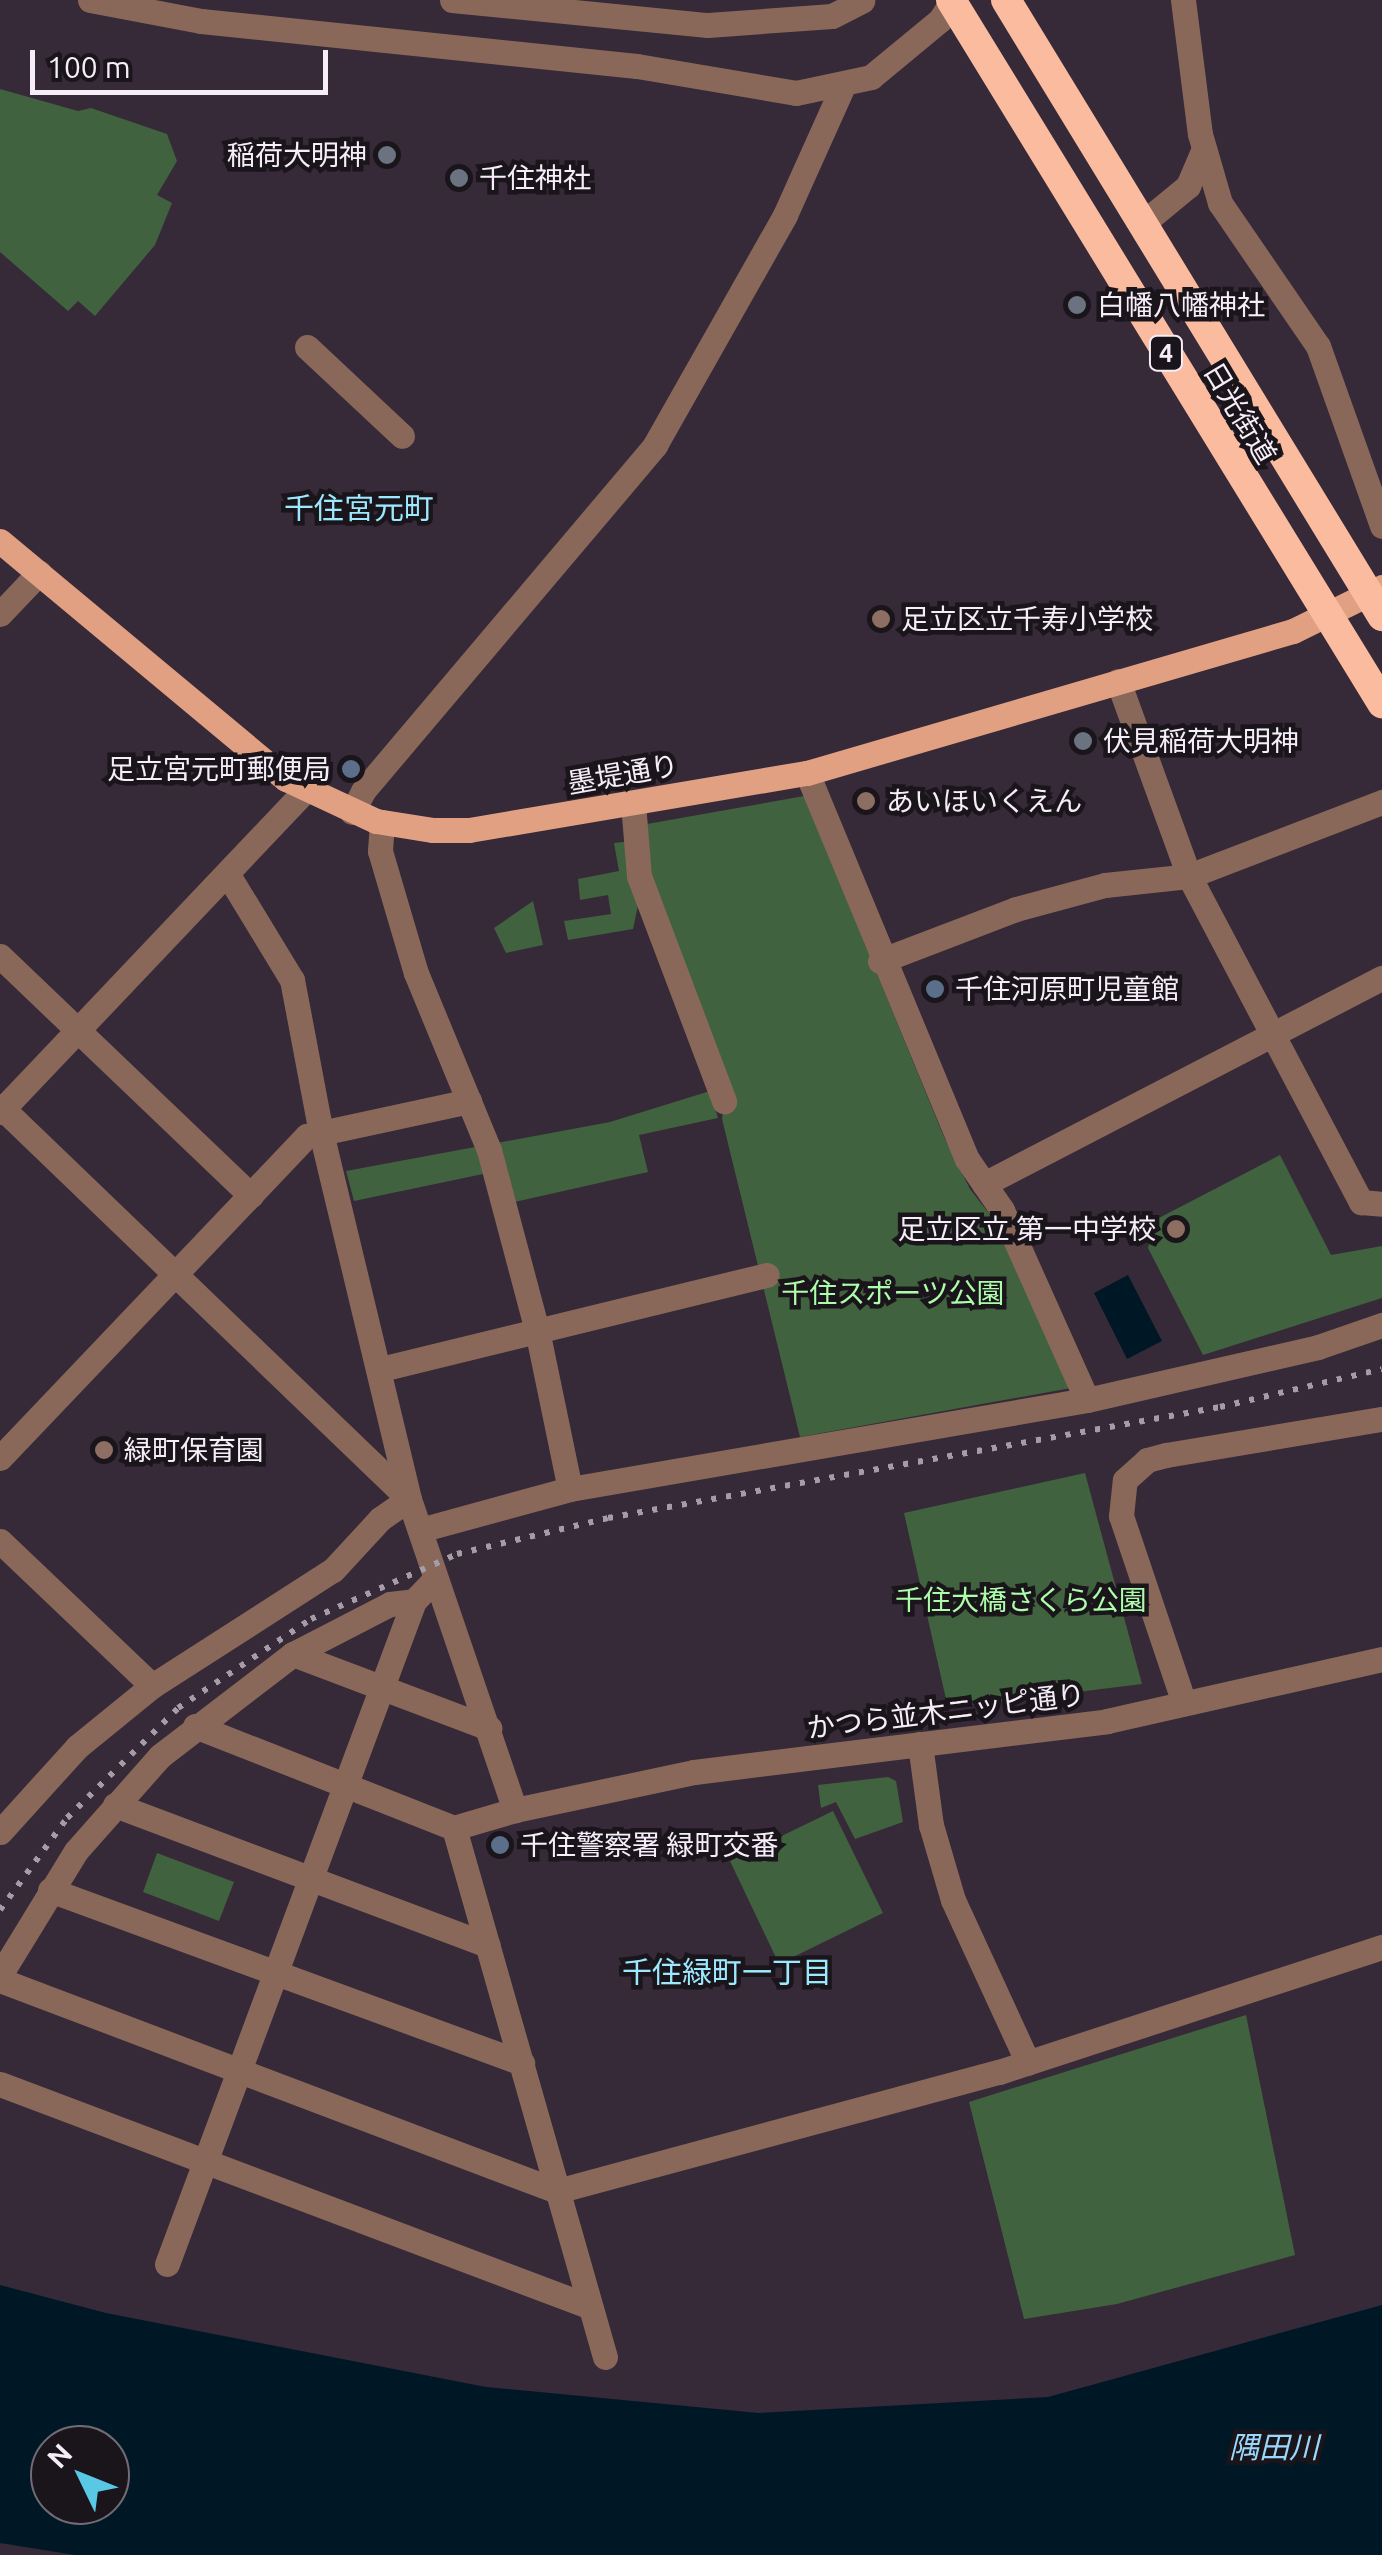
<!DOCTYPE html>
<meta charset="utf-8">
<style>
body{margin:0}
#map{position:relative;width:1382px;height:2555px;overflow:hidden;background:#362938;font-family:Ubuntu,"Noto Sans JP",sans-serif}
div>[style]{position:absolute}
.green>*{inset:0;background:#41623f}
.water>*{inset:0;background:#001826}
.minor>*{height:25px;margin:-12.5px;padding:0 12.5px;transform-origin:12.5px;border-radius:12.5px;background:#89685a}
.major>*{height:25px;margin:-12.5px;padding:0 12.5px;transform-origin:12.5px;border-radius:12.5px;background:#e2a083}
.highway>*{height:30px;margin:-15px;padding:0 15px;transform-origin:15px;border-radius:15px;background:#fbbb9f}
.rail>*{height:6px;margin-top:-3px;transform-origin:0;background:repeating-linear-gradient(90deg,#a69ca8 0 5px,transparent 0 15px)}
.dots>*{width:28px;height:28px;translate:-50% -50%;box-sizing:border-box;border:5px solid #1a141b;border-radius:50%}
span{translate:-50% -50%;white-space:nowrap;text-align:center;line-height:1.15;-webkit-text-stroke:9px #1a141b;paint-order:stroke}
.shield-label span{padding:2px 8px;background:#1a141b;border:2px solid;border-radius:8px;-webkit-text-stroke-width:0}
.shield-label{font-size:25px;color:#f5edf7;font-weight:700}
.poi-label{font-size:28px;color:#f5edf7}
.right{translate:-100% -50%;text-align:right}
.left{translate:0 -50%;text-align:left}
.street-label{font-size:28px;color:#f5edf7}
.park-label{font-size:28px;color:#adfca9}
.neighbourhood-label{font-size:30px;color:#9de8fe}
.water-label{font-size:30px;color:#99d7fb;font-style:italic}
.north{position:absolute;left:30px;top:2425px;width:100px;height:100px;box-sizing:border-box;background:#1a141b;border:2px solid #726b73;border-radius:50%;rotate:313deg;font-size:28px;font-weight:700;line-height:40px;text-align:center;color:#f5edf7}
.north::after{content:'';display:block;margin:auto;width:35px;height:45px;background:#59c8e5;clip-path:polygon(50% 0,100% 100%,50% 72%,0 100%)}
.scale{position:absolute;left:30px;top:50px;width:298px;height:45px;box-sizing:border-box;border:5px solid #f5edf7;border-top:0;padding-left:12px;font-size:30px;line-height:35px;white-space:nowrap;color:#f5edf7;-webkit-text-stroke:8px #1a141b;paint-order:stroke}
</style>
<div id="map">
<div class="green">
<div style="clip-path:polygon(0 89px,78px 111px,91px 108px,167px 134px,177px 161px,157px 195px,172px 203px,155px 245px,95px 316px,78px 301px,68px 311px,0 252px)"></div>
<div style="clip-path:polygon(804px 796px,944px 1137px,970px 1189px,998px 1225px,1071px 1388px,800px 1437px,722px 1119px,726px 1088px,652px 879px,647px 824px)"></div>
<div style="clip-path:polygon(632px 841px,640px 896px,633px 929px,568px 940px,564px 921px,611px 914px,608px 895px,580px 900px,578px 879px,619px 871px,614px 843px)"></div>
<div style="clip-path:polygon(533px 901px,543px 945px,506px 953px,494px 928px)"></div>
<div style="clip-path:polygon(710px 1091px,718px 1118px,639px 1135px,648px 1172px,510px 1203px,502px 1170px,354px 1201px,346px 1171px,610px 1122px)"></div>
<div style="clip-path:polygon(1280px 1155px,1331px 1255px,1382px 1246px,1382px 1298px,1203px 1355px,1148px 1248px,1155px 1220px)"></div>
<div style="clip-path:polygon(1085px 1473px,1142px 1684px,948px 1708px,904px 1513px)"></div>
<div style="clip-path:polygon(888px 1777px,896px 1781px,903px 1822px,855px 1839px,836px 1802px,821px 1808px,818px 1785px)"></div>
<div style="clip-path:polygon(833px 1811px,883px 1913px,779px 1964px,730px 1861px)"></div>
<div style="clip-path:polygon(157px 1853px,234px 1882px,219px 1921px,143px 1892px)"></div>
<div style="clip-path:polygon(1246px 2015px,1295px 2255px,1117px 2304px,1024px 2319px,969px 2102px)"></div>
</div>
<div class="water">
<div style="clip-path:polygon(1128px 1275px,1162px 1341px,1127px 1359px,1094px 1293px)"></div>
<div style="clip-path:polygon(evenodd,0 2285px,106px 2313px,486px 2387px,759px 2413px,1048px 2397px,1382px 2305px,1382px 2555px,75px 2555px,0 2543px,0 2285px,50px 2445px,110px 2445px,110px 2505px,50px 2505px,50px 2445px)"></div>
</div>
<div class="minor">
<div style="left:90px;top:0;width:113px;rotate:10.7deg"></div>
<div style="left:201px;top:21px;width:438px;rotate:5.9deg"></div>
<div style="left:637px;top:66px;width:161px;rotate:9.6deg"></div>
<div style="left:796px;top:93px;width:77px;rotate:-12deg"></div>
<div style="left:871px;top:77px;width:89px;rotate:-39.6deg"></div>
<div style="left:940px;top:20px;width:24px;rotate:-57deg"></div>
<div style="left:452px;top:0;width:257px;rotate:5.6deg"></div>
<div style="left:708px;top:25px;width:124px;rotate:-4.2deg"></div>
<div style="left:832px;top:16px;width:34px;rotate:-27deg"></div>
<div style="left:1183px;top:0;width:135px;rotate:82.8deg"></div>
<div style="left:1200px;top:134px;width:72px;rotate:73.8deg"></div>
<div style="left:1220px;top:203px;width:173px;rotate:55.6deg"></div>
<div style="left:1318px;top:346px;width:191px;rotate:70.4deg"></div>
<div style="left:1143px;top:223px;width:58px;rotate:-39.4deg"></div>
<div style="left:1188px;top:186px;width:39px;rotate:-67deg"></div>
<div style="left:307px;top:347px;width:130px;rotate:43.1deg"></div>
<div style="left:0;top:614px;width:57px;rotate:-46.4deg"></div>
<div style="left:1118px;top:681px;width:208px;rotate:70deg"></div>
<div style="left:1189px;top:876px;width:369px;rotate:62.2deg"></div>
<div style="left:1361px;top:1202px;width:21px;rotate:5deg"></div>
<div style="left:807px;top:773px;width:418px;rotate:67.5deg"></div>
<div style="left:967px;top:1159px;width:62px;rotate:55.5deg"></div>
<div style="left:1002px;top:1210px;width:208px;rotate:65.9deg"></div>
<div style="left:633px;top:803px;width:73px;rotate:85.3deg"></div>
<div style="left:639px;top:876px;width:241px;rotate:69.3deg"></div>
<div style="left:352px;top:812px;width:24px;rotate:-62deg"></div>
<div style="left:363px;top:791px;width:453px;rotate:-49.8deg"></div>
<div style="left:655px;top:445px;width:264px;rotate:-60.5deg"></div>
<div style="left:785px;top:215px;width:139px;rotate:-65.8deg"></div>
<div style="left:382px;top:822px;width:29px;rotate:94deg"></div>
<div style="left:380px;top:851px;width:127px;rotate:73.6deg"></div>
<div style="left:416px;top:973px;width:191px;rotate:67.6deg"></div>
<div style="left:489px;top:1150px;width:186px;rotate:75.1deg"></div>
<div style="left:537px;top:1330px;width:162px;rotate:78.3deg"></div>
<div style="left:0;top:956px;width:347px;rotate:43.7deg"></div>
<div style="left:880px;top:961px;width:146px;rotate:-20.9deg"></div>
<div style="left:1016px;top:909px;width:92px;rotate:-15.1deg"></div>
<div style="left:1105px;top:885px;width:84px;rotate:-6.1deg"></div>
<div style="left:1189px;top:876px;width:207px;rotate:-21deg"></div>
<div style="left:0;top:1106px;width:567px;rotate:43.86deg"></div>
<div style="left:409px;top:1499px;width:329px;rotate:71.2deg"></div>
<div style="left:515px;top:1810px;width:64px;rotate:163.6deg"></div>
<div style="left:454px;top:1828px;width:550px;rotate:74.07deg"></div>
<div style="left:0;top:1112px;width:443px;rotate:-46.5deg"></div>
<div style="left:984px;top:1184px;width:448px;rotate:-27.4deg"></div>
<div style="left:381px;top:1369px;width:397px;rotate:-13.7deg"></div>
<div style="left:0;top:1458px;width:445px;rotate:-46.4deg"></div>
<div style="left:307px;top:1136px;width:166px;rotate:-12.2deg"></div>
<div style="left:420px;top:1530px;width:156px;rotate:-15.3deg"></div>
<div style="left:570px;top:1489px;width:525px;rotate:-9.77deg"></div>
<div style="left:1087px;top:1400px;width:237px;rotate:-12.9deg"></div>
<div style="left:1318px;top:1347px;width:68px;rotate:-19deg"></div>
<div style="left:0;top:1541px;width:210px;rotate:43.6deg"></div>
<div style="left:293px;top:1654px;width:210px;rotate:20.7deg"></div>
<div style="left:1184px;top:1703px;width:197px;rotate:-108.6deg"></div>
<div style="left:1121px;top:1516px;width:36px;rotate:-84deg"></div>
<div style="left:1125px;top:1480px;width:30px;rotate:-42deg"></div>
<div style="left:1147px;top:1460px;width:20px;rotate:-15deg"></div>
<div style="left:1166px;top:1455px;width:219px;rotate:-9.5deg"></div>
<div style="left:195px;top:1726px;width:278px;rotate:21.5deg"></div>
<div style="left:920px;top:1744px;width:82px;rotate:82.3deg"></div>
<div style="left:931px;top:1825px;width:78px;rotate:73.7deg"></div>
<div style="left:953px;top:1900px;width:179px;rotate:65.3deg"></div>
<div style="left:115px;top:1805px;width:398px;rotate:20.6deg"></div>
<div style="left:515px;top:1810px;width:183px;rotate:-12deg"></div>
<div style="left:694px;top:1772px;width:416px;rotate:-7deg"></div>
<div style="left:1107px;top:1721px;width:282px;rotate:-12.7deg"></div>
<div style="left:0;top:1832px;width:115px;rotate:-47.8deg"></div>
<div style="left:77px;top:1747px;width:97px;rotate:-39.1deg"></div>
<div style="left:152px;top:1686px;width:215px;rotate:-32.7deg"></div>
<div style="left:333px;top:1570px;width:69px;rotate:-47.3deg"></div>
<div style="left:380px;top:1519px;width:35px;rotate:-35deg"></div>
<div style="left:409px;top:1499px;width:376px;rotate:-103.5deg"></div>
<div style="left:321px;top:1133px;width:156px;rotate:-100.7deg"></div>
<div style="left:292px;top:980px;width:125px;rotate:-121.3deg"></div>
<div style="left:50px;top:1890px;width:503px;rotate:20.13deg"></div>
<div style="left:0;top:1975px;width:145px;rotate:-58.5deg"></div>
<div style="left:76px;top:1851px;width:127px;rotate:-48.5deg"></div>
<div style="left:160px;top:1756px;width:168px;rotate:-37.5deg"></div>
<div style="left:293px;top:1654px;width:109px;rotate:-27.3deg"></div>
<div style="left:390px;top:1604px;width:24px;rotate:-7deg"></div>
<div style="left:0;top:1980px;width:596px;rotate:20.75deg"></div>
<div style="left:557px;top:2191px;width:458px;rotate:-15.1deg"></div>
<div style="left:999px;top:2072px;width:403px;rotate:-18.1deg"></div>
<div style="left:0;top:2084px;width:629px;rotate:20.68deg"></div>
<div style="left:167px;top:2264px;width:708px;rotate:-69.57deg"></div>
<div style="left:414px;top:1601px;width:28px;rotate:-46deg"></div>
</div>
<div class="major">
<div style="left:0;top:541px;width:372px;rotate:39.8deg"></div>
<div style="left:286px;top:779px;width:99px;rotate:25deg"></div>
<div style="left:376px;top:821px;width:58px;rotate:9deg"></div>
<div style="left:433px;top:830px;width:36px"></div>
<div style="left:469px;top:830px;width:343px;rotate:-9.6deg"></div>
<div style="left:807px;top:773px;width:506px;rotate:-16.29deg"></div>
<div style="left:1293px;top:631px;width:99px;rotate:-26.3deg"></div>
</div>
<div class="highway">
<div style="left:951px;top:0;width:825px;rotate:58.49deg"></div>
<div style="left:1006px;top:0;width:722px;rotate:58.6deg"></div>
</div>
<div class="rail">
<div style="left:0;top:1910px;width:114px;rotate:-53.9deg"></div>
<div style="left:67px;top:1818px;width:156px;rotate:-44.7deg"></div>
<div style="left:178px;top:1708px;width:160px;rotate:-33.8deg"></div>
<div style="left:311px;top:1619px;width:160px;rotate:-24deg"></div>
<div style="left:457px;top:1554px;width:155px;rotate:-13.4deg"></div>
<div style="left:608px;top:1518px;width:622px;rotate:-10.28deg"></div>
<div style="left:1220px;top:1407px;width:166px;rotate:-13.2deg"></div>
</div>
<div class="dots">
<div style="left:387px;top:155px;background:#6b7280"></div>
<div style="left:459px;top:178px;background:#6b7280"></div>
<div style="left:1077px;top:305px;background:#6b7280"></div>
<div style="left:881px;top:619px;background:#8d6e63"></div>
<div style="left:1083px;top:741px;background:#6b7280"></div>
<div style="left:351px;top:769px;background:#5c6f8a"></div>
<div style="left:866px;top:801px;background:#8d6e63"></div>
<div style="left:935px;top:989px;background:#5c6f8a"></div>
<div style="left:1176px;top:1229px;background:#8d6e63"></div>
<div style="left:104px;top:1450px;background:#8d6e63"></div>
<div style="left:500px;top:1845px;background:#5c6f8a"></div>
</div>
<div class="shield-label">
<span style="left:1166px;top:353px">4</span>
</div>
<div class="poi-label">
<span class="right" style="left:367px;top:155px">稲荷大明神</span>
<span class="left" style="left:479px;top:178px">千住神社</span>
<span class="left" style="left:1097px;top:305px">白幡八幡神社</span>
<span class="left" style="left:901px;top:619px">足立区立千寿小学校</span>
<span class="left" style="left:1103px;top:741px">伏見稲荷大明神</span>
<span class="right" style="left:331px;top:769px">足立宮元町郵便局</span>
<span class="left" style="left:886px;top:801px">あいほいくえん</span>
<span class="left" style="left:955px;top:989px">千住河原町児童館</span>
<span class="right" style="left:1156px;top:1229px">足立区立 第一中学校</span>
<span class="left" style="left:124px;top:1450px">緑町保育園</span>
<span class="left" style="left:520px;top:1845px">千住警察署 緑町交番</span>
</div>
<div class="street-label">
<span style="left:1240px;top:413px;rotate:59deg">日光街道</span>
<span style="left:623px;top:774px;rotate:-10deg">墨堤通り</span>
<span style="left:946px;top:1711px;rotate:-7deg">かつら並木ニッピ通り</span>
</div>
<div class="park-label">
<span style="left:893px;top:1293px">千住スポーツ公園</span>
<span style="left:1021px;top:1600px">千住大橋さくら公園</span>
</div>
<div class="neighbourhood-label">
<span style="left:359px;top:508px">千住宮元町</span>
<span style="left:727px;top:1972px">千住緑町一丁目</span>
</div>
<div class="water-label">
<span style="left:1274px;top:2447px">隅田川</span>
</div>
<div class="north">N</div>
<div class="scale">100 m</div>
</div>
